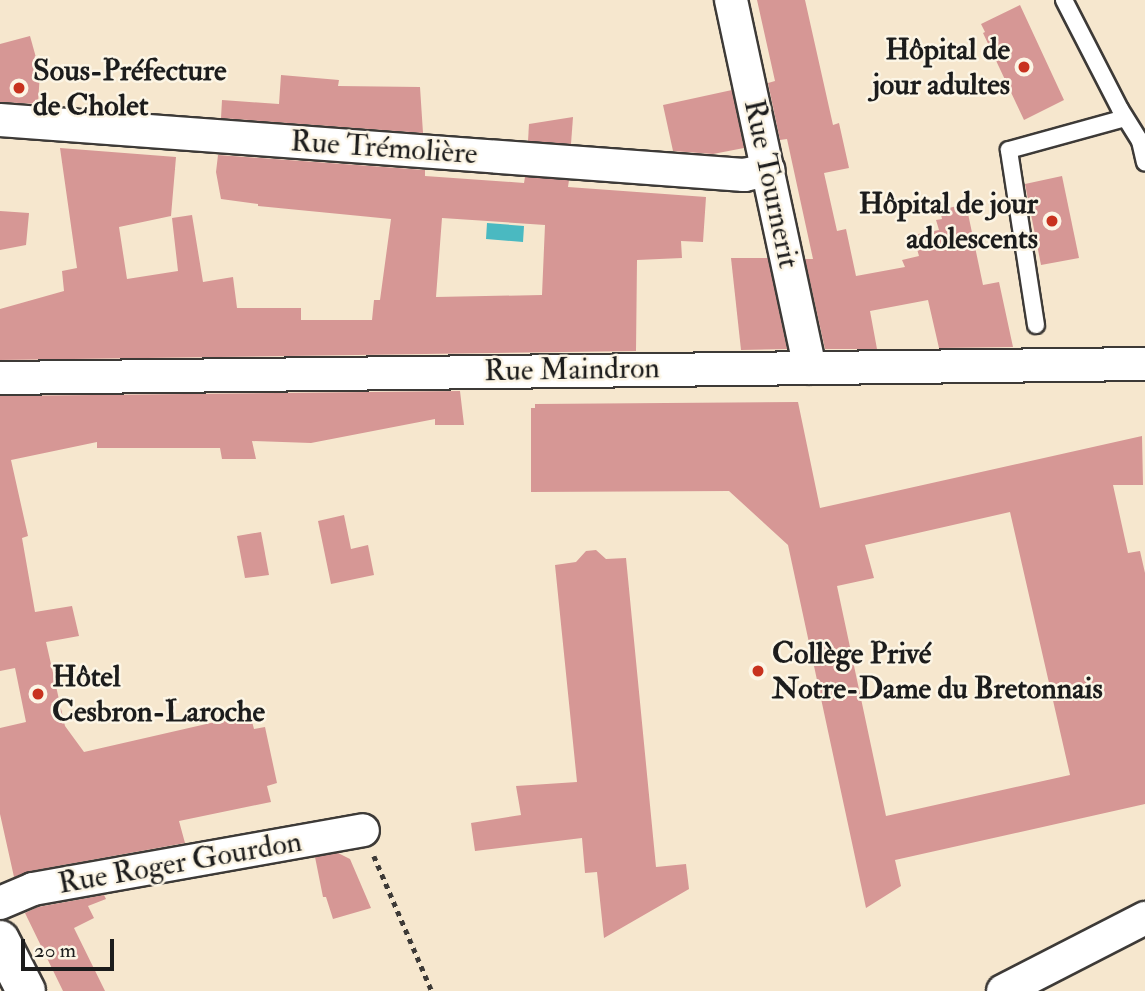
<!DOCTYPE html>
<meta charset="utf-8">
<style>
body{margin:0}
#map{position:relative;width:1145px;height:991px;overflow:hidden;background:#f6e7ce;font-family:"IM FELL Double Pica",serif}
div>[style]{position:absolute}
.water>*{inset:0;background:#4ab9c1}
.building>*{inset:0;background:#d69795}
.path>*{height:4.5px;margin-top:-2.25px;transform-origin:0;background:repeating-linear-gradient(90deg,#3d3a37 0 5px,transparent 0 10px)}
.roads{filter:drop-shadow(2px 0 #3d3a37) drop-shadow(-2px 0 #3d3a37) drop-shadow(0 2px #3d3a37) drop-shadow(0 -2px #3d3a37)}
.lane>*{height:16px;margin:-8px;padding:0 8px;transform-origin:8px;border-radius:8px;background:#fff}
.street>*{height:32px;margin:-16px;padding:0 16px;transform-origin:16px;border-radius:16px;background:#fff}
.secondary>*{height:38px;margin:-19px;padding:0 19px;transform-origin:19px;border-radius:19px;background:#fff}
.dots>*{width:19px;height:19px;translate:-50% -50%;box-sizing:border-box;border:4px solid #fcf5e5;border-radius:50%}
span{translate:-50% -50%;white-space:nowrap;text-align:center;line-height:1.15;-webkit-text-stroke:5px #fcf5e5;paint-order:stroke}
.poi-label{font-size:30px;color:#1c1c1c;font-weight:700}
.right{translate:-100% -50%;text-align:right}
.left{translate:0 -50%;text-align:left}
.street-label{font-size:30px;color:#1c1c1c}
.scale{position:absolute;left:21px;top:939px;width:93px;height:32px;box-sizing:border-box;border:4px solid #1c1c1c;border-top:0;padding-left:9px;font-size:21px;line-height:24px;white-space:nowrap;color:#1c1c1c;-webkit-text-stroke:5px #fcf5e5;paint-order:stroke}
</style>
<div id="map">
<div class="water">
<div style="clip-path:polygon(487px 223px,524px 226px,523px 242px,486px 239px)"></div>
</div>
<div class="building">
<div style="clip-path:polygon(757px 0,805px 0,833px 125px,839px 123px,849px 168px,824px 173px,837px 231px,846px 229px,856px 276px,905px 267px,902px 260px,919px 256px,913px 235px,939px 230px,936px 220px,942px 219px,940px 210px,966px 204px,983px 285px,999px 282px,1013px 347px,939px 348px,928px 300px,870px 311px,877px 349px,825px 349px,805px 259px,813px 259px,787px 139px,780px 140px,768px 83px,775px 81px)"></div>
<div style="clip-path:polygon(1020px 5px,1064px 100px,1024px 120px,983px 33px,985px 32px,981px 24px)"></div>
<div style="clip-path:polygon(30px 36px,40px 72px,38px 104px,0 102px,0 44px)"></div>
<div style="clip-path:polygon(281px 75px,339px 80px,338px 86px,420px 87px,423px 133px,221px 118px,222px 100px,279px 104px)"></div>
<div style="clip-path:polygon(732px 90px,744px 148px,713px 154px,673px 151px,663px 105px)"></div>
<div style="clip-path:polygon(573px 117px,571px 144px,528px 141px,529px 124px)"></div>
<div style="clip-path:polygon(evenodd,60px 148px,176px 157px,171px 216px,119px 227px,127px 279px,178px 271px,172px 218px,192px 215px,203px 282px,233px 277px,237px 308px,301px 308px,301px 320px,372px 320px,374px 300px,380px 300px,391px 219px,258px 206px,258px 204px,221px 199px,216px 172px,218px 155px,425px 170px,425px 176px,524px 183px,525px 177px,569px 180px,568px 187px,706px 197px,703px 242px,681px 241px,682px 258px,637px 260px,636px 351px,0 360px,0 309px,64px 291px,62px 271px,77px 268px,60px 148px,442px 218px,545px 225px,542px 295px,436px 297px,442px 218px)"></div>
<div style="clip-path:polygon(1062px 176px,1079px 258px,1041px 265px,1025px 184px)"></div>
<div style="clip-path:polygon(0 211px,29px 213px,26px 245px,0 250px)"></div>
<div style="clip-path:polygon(731px 258px,768px 258px,787px 349px,741px 350px)"></div>
<div style="clip-path:polygon(460px 391px,464px 425px,435px 425px,435px 419px,311px 443px,252px 441px,256px 459px,222px 459px,220px 448px,97px 448px,97px 442px,11px 460px,28px 536px,22px 538px,35px 612px,72px 606px,79px 636px,46px 642px,65px 726px,84px 752px,250px 714px,254px 729px,265px 727px,277px 783px,267px 786px,271px 802px,179px 821px,185px 843px,30px 871px,14px 877px,0 814px,0 728px,26px 722px,15px 668px,0 671px,0 396px)"></div>
<div style="clip-path:polygon(evenodd,798px 402px,820px 508px,1142px 436px,1143px 485px,1113px 485px,1128px 553px,1140px 551px,1145px 573px,1145px 804px,895px 860px,901px 886px,866px 908px,788px 545px,729px 491px,531px 492px,531px 408px,535px 408px,535px 404px,798px 402px,1010px 512px,1070px 775px,886px 816px,837px 586px,874px 578px,865px 545px,1010px 512px)"></div>
<div style="clip-path:polygon(344px 515px,351px 549px,368px 545px,374px 575px,331px 584px,318px 521px)"></div>
<div style="clip-path:polygon(261px 532px,269px 575px,245px 578px,237px 536px)"></div>
<div style="clip-path:polygon(596px 550px,606px 559px,626px 558px,656px 867px,686px 864px,689px 889px,604px 938px,597px 872px,585px 873px,582px 838px,475px 851px,471px 823px,521px 815px,516px 786px,577px 782px,555px 565px,576px 562px,586px 551px)"></div>
<div style="clip-path:polygon(338px 853px,350px 859px,371px 908px,333px 919px,326px 897px,323px 897px,315px 857px)"></div>
<div style="clip-path:polygon(104px 895px,106px 899px,88px 906px,94px 918px,74px 928px,105px 991px,63px 991px,25px 913px,38px 907px)"></div>
</div>
<div class="path">
<div style="left:374px;top:856px;width:147px;rotate:66.8deg"></div>
</div>
<div class="roads">
<div class="lane">
<div style="left:1064px;top:0;width:123px;rotate:62.8deg"></div>
<div style="left:1120px;top:109px;width:38px;rotate:58deg"></div>
<div style="left:1140px;top:141px;width:22px;rotate:77deg"></div>
<div style="left:1036px;top:325px;width:177px;rotate:-98.8deg"></div>
<div style="left:1009px;top:150px;width:120px;rotate:-15.4deg"></div>
</div>
<div class="street">
<div style="left:731px;top:0;width:376px;rotate:77.9deg"></div>
<div style="left:0;top:120px;width:746px;rotate:4.23deg"></div>
<div style="left:744px;top:175px;width:25px;rotate:-12deg"></div>
<div style="left:0;top:378px;width:1145px;rotate:-0.7deg"></div>
<div style="left:0;top:903px;width:36px;rotate:-23deg"></div>
<div style="left:33px;top:889px;width:335px;rotate:-10.1deg"></div>
<div style="left:1003px;top:991px;width:160px;rotate:-27.2deg"></div>
</div>
<div class="secondary">
<div style="left:0;top:940px;width:57px;rotate:63deg"></div>
</div>
</div>
<div class="dots">
<div style="left:1024px;top:67px;background:#c8321e"></div>
<div style="left:19px;top:88px;background:#c8321e"></div>
<div style="left:1052px;top:221px;background:#c8321e"></div>
<div style="left:758px;top:671px;background:#c8321e"></div>
<div style="left:38px;top:694px;background:#c8321e"></div>
</div>
<div class="poi-label">
<span class="right" style="left:1010px;top:67px">Hôpital de<br>jour adultes</span>
<span class="left" style="left:33px;top:88px">Sous-Préfecture<br>de Cholet</span>
<span class="right" style="left:1038px;top:221px">Hôpital de jour<br>adolescents</span>
<span class="left" style="left:772px;top:671px">Collège Privé<br>Notre-Dame du Bretonnais</span>
<span class="left" style="left:52px;top:694px">Hôtel<br>Cesbron-Laroche</span>
</div>
<div class="street-label">
<span style="left:384px;top:148px;rotate:4deg">Rue Trémolière</span>
<span style="left:771px;top:184px;rotate:78deg">Rue Tournerit</span>
<span style="left:572px;top:370px;rotate:-1deg">Rue Maindron</span>
<span style="left:180px;top:863px;rotate:-10deg">Rue Roger Gourdon</span>
</div>
<div class="scale">20 m</div>
</div>
